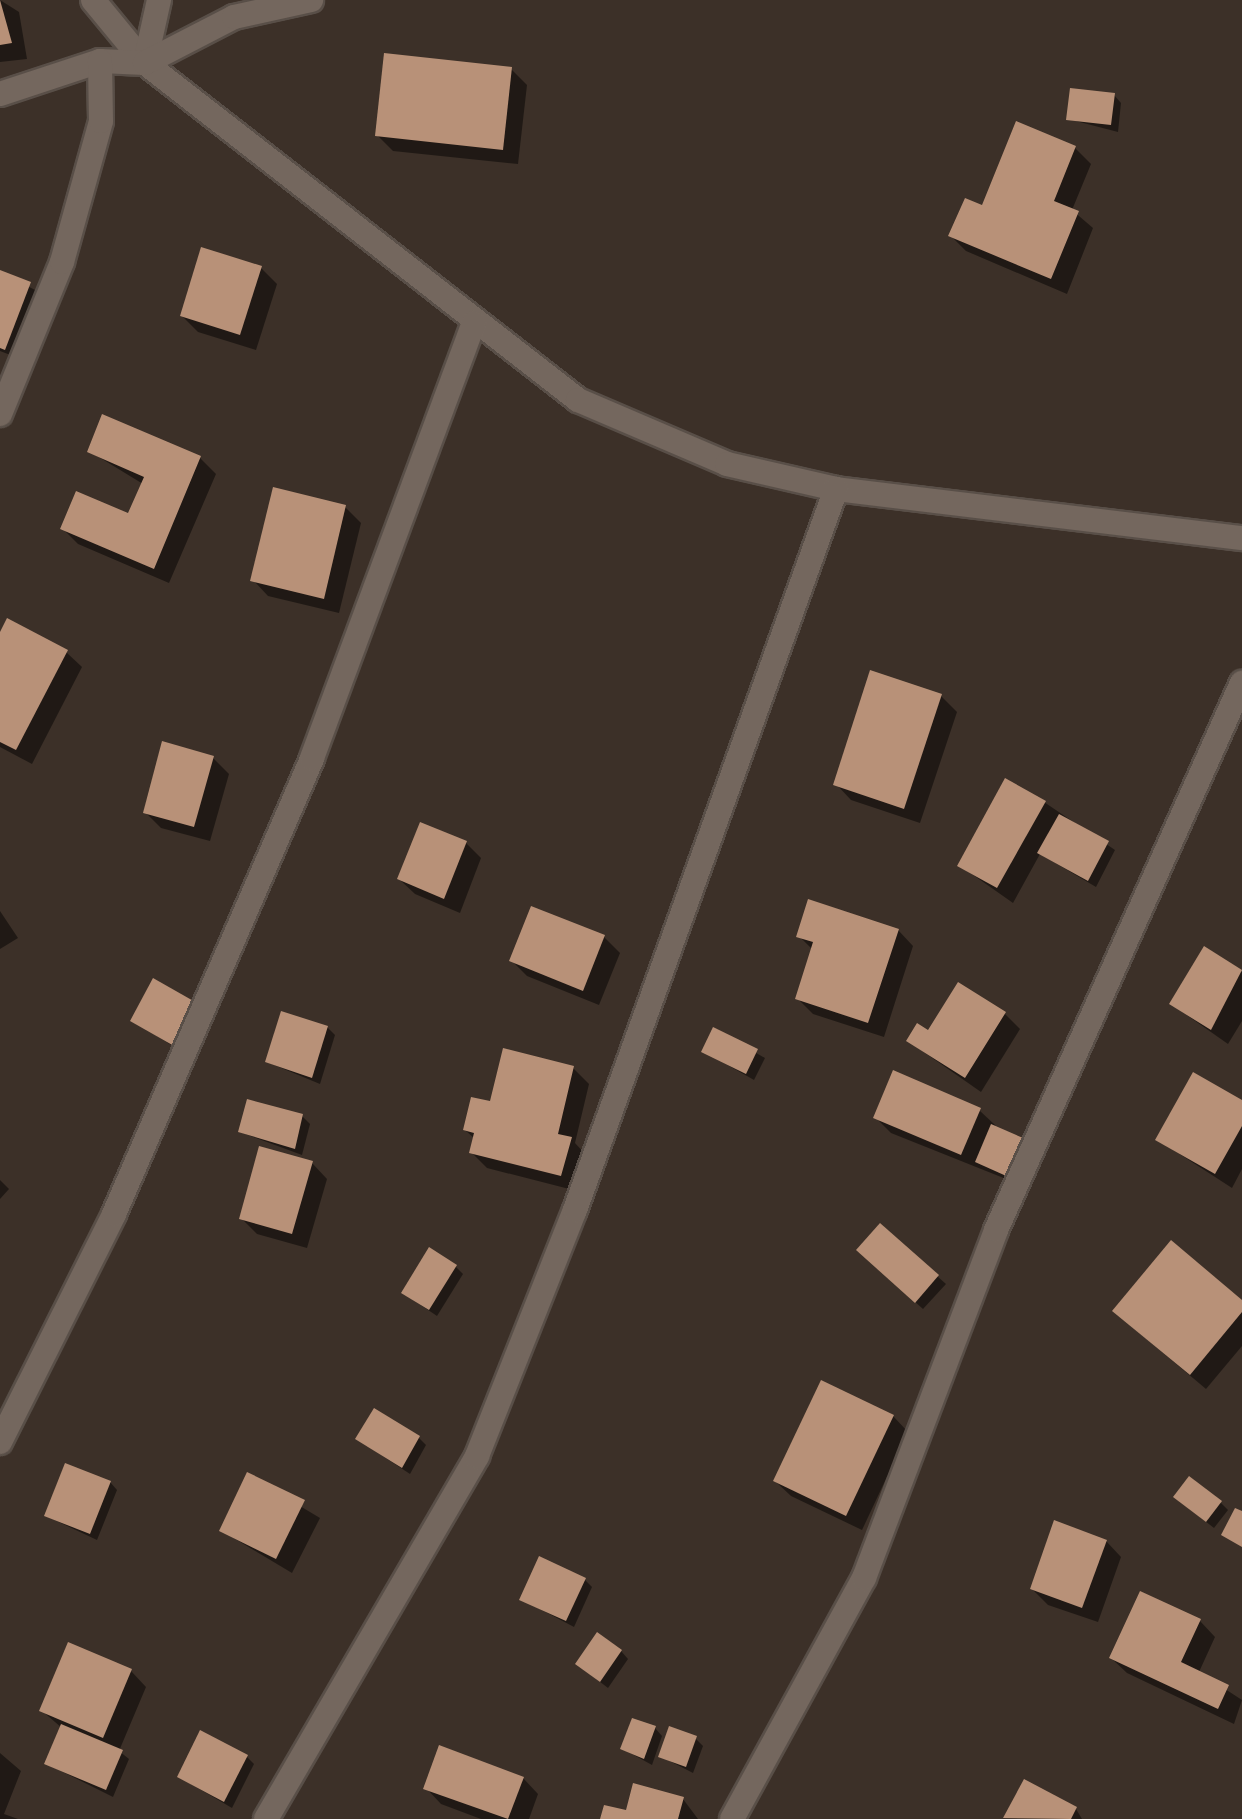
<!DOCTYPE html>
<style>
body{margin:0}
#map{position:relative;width:1242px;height:1819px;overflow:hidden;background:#3c3028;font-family:Lato,sans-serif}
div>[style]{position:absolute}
.shadow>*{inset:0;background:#0007}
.building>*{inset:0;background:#b89178}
.roads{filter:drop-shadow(2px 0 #594f48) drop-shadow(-2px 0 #594f48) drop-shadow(0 2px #594f48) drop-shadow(0 -2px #594f48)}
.street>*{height:24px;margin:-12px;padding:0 12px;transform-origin:12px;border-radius:12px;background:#74675e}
span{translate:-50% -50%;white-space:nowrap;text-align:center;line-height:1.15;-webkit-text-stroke:8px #32261f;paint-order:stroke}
</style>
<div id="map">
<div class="shadow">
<div style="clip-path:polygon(0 0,19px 12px,27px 59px,0 62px)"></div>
<div style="clip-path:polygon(511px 69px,527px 85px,518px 164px,393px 151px,377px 135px)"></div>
<div style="clip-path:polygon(1114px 95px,1121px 103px,1118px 132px,1068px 119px)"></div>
<div style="clip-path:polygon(1075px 148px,1091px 164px,1072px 210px,1093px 228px,1067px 294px,966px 251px,951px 236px)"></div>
<div style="clip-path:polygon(261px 268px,277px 284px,256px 350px,198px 332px,182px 316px)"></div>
<div style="clip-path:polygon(0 272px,37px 291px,13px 356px,0 351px)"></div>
<div style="clip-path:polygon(89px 451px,200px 458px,216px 474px,169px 583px,78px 544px,62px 528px,129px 515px,143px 484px)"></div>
<div style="clip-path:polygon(345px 507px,361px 523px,339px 613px,268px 596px,253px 580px)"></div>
<div style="clip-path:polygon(0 637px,66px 652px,82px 667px,32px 764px,0 747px)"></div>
<div style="clip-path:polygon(941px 696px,957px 712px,920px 823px,851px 800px,836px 784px)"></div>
<div style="clip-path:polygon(213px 758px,229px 774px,210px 841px,161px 828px,145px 812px)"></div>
<div style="clip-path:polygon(1044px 802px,1115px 850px,1096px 887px,1040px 854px,1013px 903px,959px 865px)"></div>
<div style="clip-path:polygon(466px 843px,481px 858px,460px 913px,415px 894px,399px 879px)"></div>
<div style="clip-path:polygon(0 911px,18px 938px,0 949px)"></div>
<div style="clip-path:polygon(898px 930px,913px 946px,884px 1037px,813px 1014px,797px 998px,813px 950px,799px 936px)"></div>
<div style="clip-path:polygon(604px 937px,620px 953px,599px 1005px,527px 976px,511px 960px)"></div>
<div style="clip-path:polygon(1204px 949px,1242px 972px,1242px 1021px,1228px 1044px,1171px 1004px)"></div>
<div style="clip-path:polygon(154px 981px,182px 1052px,132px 1020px)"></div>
<div style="clip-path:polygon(1005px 1014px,1020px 1029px,981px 1092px,908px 1041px)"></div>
<div style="clip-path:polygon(327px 1027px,335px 1035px,320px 1084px,267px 1062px)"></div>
<div style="clip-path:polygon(714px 1029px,765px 1058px,754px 1080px,703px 1051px)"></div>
<div style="clip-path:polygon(573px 1068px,589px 1084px,575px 1143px,586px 1155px,577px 1191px,487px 1168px,471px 1152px,475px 1139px,465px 1130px,492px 1104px)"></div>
<div style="clip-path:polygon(1242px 1102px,1242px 1169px,1232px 1188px,1158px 1140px)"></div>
<div style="clip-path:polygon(979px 1110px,995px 1125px,1021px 1185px,891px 1133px,875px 1117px)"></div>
<div style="clip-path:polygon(302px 1116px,310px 1124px,302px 1155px,240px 1132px)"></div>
<div style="clip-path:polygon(312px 1163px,327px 1179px,307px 1248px,257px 1234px,241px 1218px)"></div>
<div style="clip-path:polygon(0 1180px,9px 1189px,0 1199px)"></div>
<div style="clip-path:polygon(881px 1226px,946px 1284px,923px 1309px,866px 1258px)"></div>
<div style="clip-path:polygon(455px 1266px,463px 1274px,437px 1316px,403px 1293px)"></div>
<div style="clip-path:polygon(1242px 1302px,1242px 1346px,1206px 1389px,1131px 1326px)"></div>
<div style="clip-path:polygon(893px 1416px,908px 1432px,862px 1530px,791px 1496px,775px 1481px)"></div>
<div style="clip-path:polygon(419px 1438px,426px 1445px,410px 1474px,357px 1439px)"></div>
<div style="clip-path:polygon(248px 1475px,320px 1518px,292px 1573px,222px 1531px)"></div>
<div style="clip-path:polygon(110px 1482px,117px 1490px,97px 1540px,46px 1516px)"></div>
<div style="clip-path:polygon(1221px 1503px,1228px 1510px,1214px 1528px,1183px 1504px)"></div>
<div style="clip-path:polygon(1106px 1541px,1121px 1557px,1098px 1622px,1048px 1605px,1032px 1589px)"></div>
<div style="clip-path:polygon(585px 1580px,592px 1587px,574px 1627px,521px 1599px)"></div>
<div style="clip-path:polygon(1200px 1621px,1215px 1637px,1199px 1672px,1242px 1700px,1234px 1724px,1127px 1673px,1111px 1658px)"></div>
<div style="clip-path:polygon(621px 1651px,628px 1659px,608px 1688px,586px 1671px)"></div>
<div style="clip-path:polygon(131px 1671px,146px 1687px,119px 1751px,129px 1759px,113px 1797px,47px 1764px,62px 1728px,41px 1710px)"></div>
<div style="clip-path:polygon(655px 1728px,662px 1736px,652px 1765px,623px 1749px)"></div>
<div style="clip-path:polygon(695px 1738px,703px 1746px,693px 1773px,660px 1756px)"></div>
<div style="clip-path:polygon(0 1753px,21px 1771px,4px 1814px,18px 1819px,0 1819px)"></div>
<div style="clip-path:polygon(247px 1757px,254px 1764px,232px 1808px,179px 1777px)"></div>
<div style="clip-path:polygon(523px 1778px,538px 1794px,529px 1819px,481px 1819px,441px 1804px,426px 1788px)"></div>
<div style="clip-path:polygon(683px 1799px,698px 1819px,602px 1819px,628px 1813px)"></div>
<div style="clip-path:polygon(1076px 1809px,1082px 1819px,1005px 1818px)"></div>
</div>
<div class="building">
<div style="clip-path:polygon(0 0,12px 43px,0 45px)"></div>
<div style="clip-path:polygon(384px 53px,512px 67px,503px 150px,375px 136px)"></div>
<div style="clip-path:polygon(1070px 88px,1115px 93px,1111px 125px,1066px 120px)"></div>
<div style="clip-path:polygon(1016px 121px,1076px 146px,1054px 201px,1079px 211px,1051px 279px,948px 236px,965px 198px,982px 205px)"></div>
<div style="clip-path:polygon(201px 247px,262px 266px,240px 335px,180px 316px)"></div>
<div style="clip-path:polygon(0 270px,31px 282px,5px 350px,0 348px)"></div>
<div style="clip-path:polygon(102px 414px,201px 456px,154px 569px,60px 529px,76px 491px,128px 513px,144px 477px,87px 452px)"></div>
<div style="clip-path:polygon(273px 487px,346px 505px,324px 599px,250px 581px)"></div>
<div style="clip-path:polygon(7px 618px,68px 650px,16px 750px,0 742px,0 632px)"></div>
<div style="clip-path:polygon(870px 670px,942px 694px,904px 809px,833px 785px)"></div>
<div style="clip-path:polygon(162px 741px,214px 756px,194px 827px,143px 813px)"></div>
<div style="clip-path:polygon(1005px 778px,1046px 801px,997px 888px,957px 866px)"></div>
<div style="clip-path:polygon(1059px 814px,1109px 841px,1088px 881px,1037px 853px)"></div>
<div style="clip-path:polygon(420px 822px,467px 841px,444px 899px,397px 879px)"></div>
<div style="clip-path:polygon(808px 899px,899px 929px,868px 1023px,795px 999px,813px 942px,796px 937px)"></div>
<div style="clip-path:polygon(531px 906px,605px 935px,583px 991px,509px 961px)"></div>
<div style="clip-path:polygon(1204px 946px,1242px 970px,1211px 1030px,1169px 1004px)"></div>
<div style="clip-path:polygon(153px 978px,197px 1003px,174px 1046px,130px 1021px)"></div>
<div style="clip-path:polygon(958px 982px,1006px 1012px,965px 1078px,906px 1041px,917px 1023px,928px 1030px)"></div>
<div style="clip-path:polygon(281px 1011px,328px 1026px,312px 1078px,265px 1062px)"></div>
<div style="clip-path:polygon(713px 1027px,758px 1049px,746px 1074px,701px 1052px)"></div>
<div style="clip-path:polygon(503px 1048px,574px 1066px,558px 1134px,572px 1137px,561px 1176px,469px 1153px,474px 1133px,463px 1130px,471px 1097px,490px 1101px)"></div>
<div style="clip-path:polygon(893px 1070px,981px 1108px,961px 1155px,873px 1118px)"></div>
<div style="clip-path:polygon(1193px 1072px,1242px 1100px,1242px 1126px,1215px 1174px,1155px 1140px)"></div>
<div style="clip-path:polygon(247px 1099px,303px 1114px,295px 1149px,238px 1132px)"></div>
<div style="clip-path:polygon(991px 1124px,1030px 1141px,1013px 1179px,975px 1162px)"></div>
<div style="clip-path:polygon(259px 1146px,313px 1161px,292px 1234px,239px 1219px)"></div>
<div style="clip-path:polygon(880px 1223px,939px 1275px,915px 1303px,856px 1250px)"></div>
<div style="clip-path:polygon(1171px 1240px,1242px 1300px,1242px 1312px,1190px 1375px,1112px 1311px)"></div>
<div style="clip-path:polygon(429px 1247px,457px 1265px,429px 1310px,401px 1293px)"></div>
<div style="clip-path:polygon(821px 1380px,894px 1415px,846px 1516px,773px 1481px)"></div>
<div style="clip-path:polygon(374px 1408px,420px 1436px,402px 1468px,355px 1439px)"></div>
<div style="clip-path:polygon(65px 1463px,111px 1481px,90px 1534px,44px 1516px)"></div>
<div style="clip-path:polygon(247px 1472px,305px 1500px,276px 1559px,219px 1531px)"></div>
<div style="clip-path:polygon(1189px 1476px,1222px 1501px,1206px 1522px,1173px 1497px)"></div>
<div style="clip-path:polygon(1235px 1508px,1242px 1511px,1242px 1547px,1221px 1535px)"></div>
<div style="clip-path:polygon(1054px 1520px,1107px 1540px,1082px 1608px,1030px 1589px)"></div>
<div style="clip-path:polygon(539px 1556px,586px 1578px,566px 1621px,519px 1600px)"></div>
<div style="clip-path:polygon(1140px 1591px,1201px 1619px,1181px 1662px,1229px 1685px,1218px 1709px,1109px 1658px)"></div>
<div style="clip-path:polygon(597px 1632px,622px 1650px,600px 1682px,575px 1664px)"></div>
<div style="clip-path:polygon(68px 1642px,132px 1669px,103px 1738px,39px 1711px)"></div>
<div style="clip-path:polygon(632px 1718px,656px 1726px,644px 1759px,620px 1749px)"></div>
<div style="clip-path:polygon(61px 1724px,123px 1750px,106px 1790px,44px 1764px)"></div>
<div style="clip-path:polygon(669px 1726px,697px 1736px,686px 1767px,658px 1757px)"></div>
<div style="clip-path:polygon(200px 1730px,248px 1755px,224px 1802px,177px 1777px)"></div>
<div style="clip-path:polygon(439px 1745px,524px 1777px,508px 1819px,423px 1789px)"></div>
<div style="clip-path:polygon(1024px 1779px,1077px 1807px,1071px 1819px,1003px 1818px)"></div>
<div style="clip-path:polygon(633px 1783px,684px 1797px,678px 1819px,600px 1819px,604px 1805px,626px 1810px)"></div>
</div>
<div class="roads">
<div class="street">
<div style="left:93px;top:0;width:82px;rotate:50.5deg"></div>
<div style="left:145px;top:63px;width:549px;rotate:37.89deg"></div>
<div style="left:578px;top:400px;width:162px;rotate:23.2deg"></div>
<div style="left:727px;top:464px;width:112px;rotate:12.9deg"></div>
<div style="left:836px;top:489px;width:409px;rotate:6.9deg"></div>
<div style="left:145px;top:63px;width:65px;rotate:-77.5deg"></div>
<div style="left:0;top:94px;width:105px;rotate:-18.3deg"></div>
<div style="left:100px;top:61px;width:45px;rotate:2.5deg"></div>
<div style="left:145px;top:63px;width:100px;rotate:-27.3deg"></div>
<div style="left:234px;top:17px;width:79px;rotate:-12.4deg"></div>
<div style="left:0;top:414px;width:164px;rotate:-67.8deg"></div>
<div style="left:62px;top:262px;width:146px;rotate:-74.5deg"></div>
<div style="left:101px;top:121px;width:60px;rotate:-91deg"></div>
<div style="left:0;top:1442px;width:255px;rotate:-63.4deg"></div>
<div style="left:114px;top:1214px;width:497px;rotate:-66.5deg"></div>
<div style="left:312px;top:758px;width:464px;rotate:-69.6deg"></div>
<div style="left:266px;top:1819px;width:420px;rotate:-59.8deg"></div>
<div style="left:477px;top:1456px;width:265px;rotate:-68.3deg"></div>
<div style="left:575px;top:1210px;width:767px;rotate:-70.1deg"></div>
<div style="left:732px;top:1819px;width:275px;rotate:-61.3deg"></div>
<div style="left:864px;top:1578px;width:372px;rotate:-69.2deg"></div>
<div style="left:996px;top:1230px;width:600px;rotate:-65.79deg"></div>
</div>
</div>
</div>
